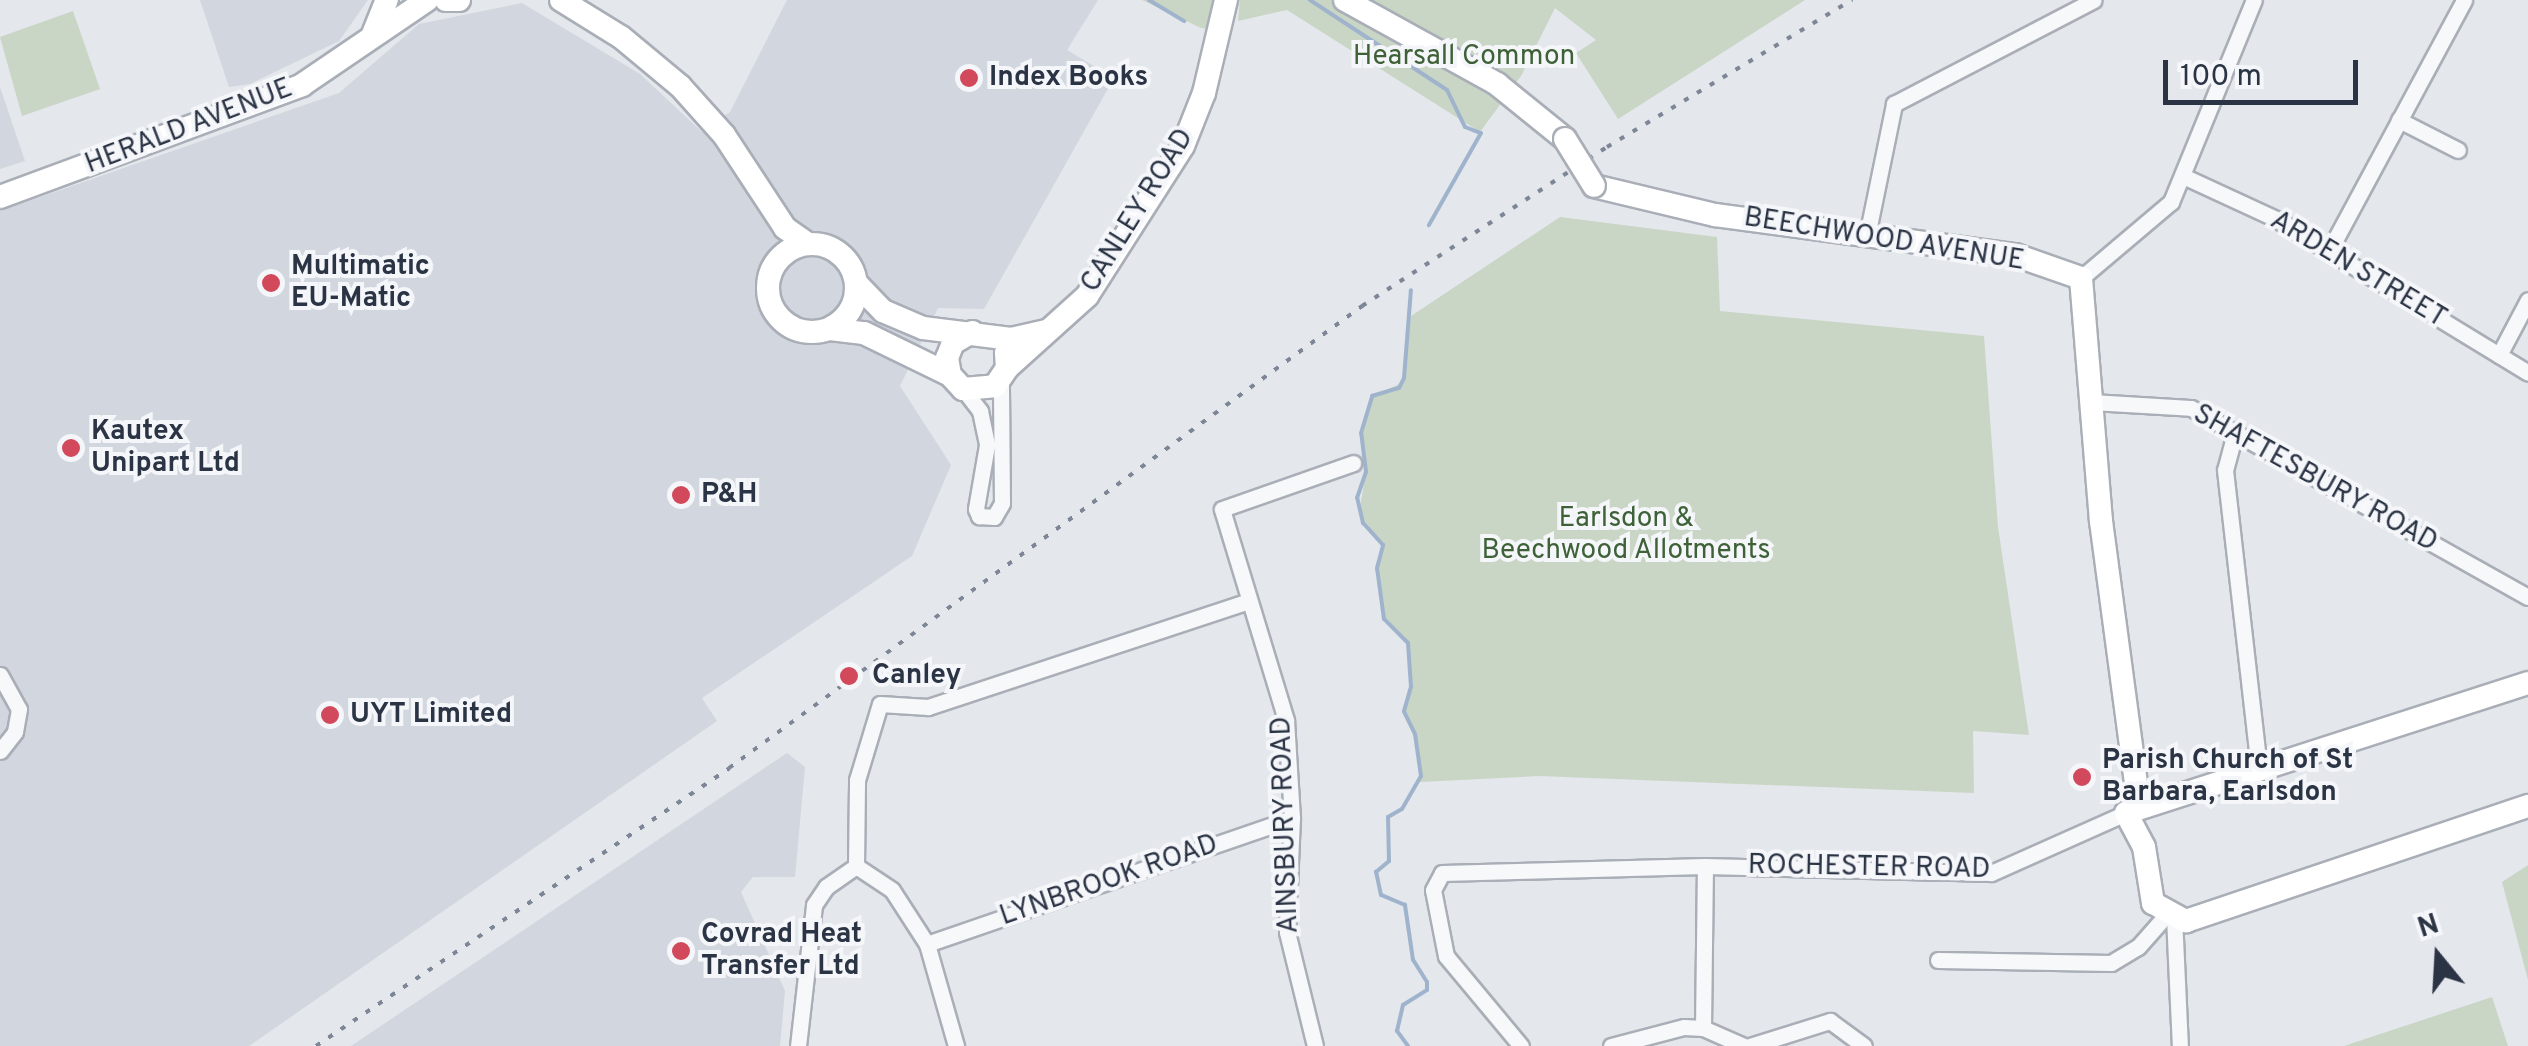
<!DOCTYPE html>
<style>
body{margin:0}
#map{position:relative;width:2528px;height:1046px;overflow:hidden;background:#e4e7ec;font-family:Overpass,sans-serif}
div>[style]{position:absolute}
.built>*{inset:0;background:#d2d6de}
.green>*{inset:0;background:#c9d6c5}
.stream>*{height:4px;margin:-2px;padding:0 2px;transform-origin:2px;border-radius:2px;background:#9fb4cc}
.roads{filter:drop-shadow(2px 0 #a9aeb7) drop-shadow(-2px 0 #a9aeb7) drop-shadow(0 2px #a9aeb7) drop-shadow(0 -2px #a9aeb7)}
.street>*{height:15px;margin:-7.5px;padding:0 7.5px;transform-origin:7.5px;border-radius:7.5px;background:#f7f8fa}
.secondary>*{height:22px;margin:-11px;padding:0 11px;transform-origin:11px;border-radius:11px;background:#fff}
.secondary>.ring{margin:-11px;padding:0;box-sizing:content-box;background:none;border:22px solid #fff;border-radius:50%}
.rail>*{height:4px;margin-top:-2px;transform-origin:0;background:repeating-linear-gradient(90deg,#7d8696 0 5px,transparent 0 15px)}
.bridges{filter:drop-shadow(2px 0 #a9aeb7) drop-shadow(-2px 0 #a9aeb7) drop-shadow(0 2px #a9aeb7) drop-shadow(0 -2px #a9aeb7)}
.secondary-bridge>*{height:22px;margin:-11px;padding:0 11px;transform-origin:11px;border-radius:11px;background:#fff}
.dots>*{width:28px;height:28px;translate:-50% -50%;box-sizing:border-box;border:5px solid #f4f6f9;border-radius:50%}
span{translate:-50% -50%;white-space:nowrap;text-align:center;line-height:1.15;-webkit-text-stroke:8px #f4f6f9;paint-order:stroke}
.park-label{font-size:28px;color:#3f6138}
.poi-label{font-size:28px;color:#2b3445;font-weight:700}
.left{translate:0 -50%;text-align:left}
.street-label{font-size:28px;color:#2b3445}
.north{position:absolute;left:2388px;top:906px;width:100px;height:100px;-webkit-text-stroke:8px #f4f6f9;paint-order:stroke;rotate:342deg;font-size:28px;font-weight:700;line-height:40px;text-align:center;color:#2b3445}
.north::after{content:'';display:block;margin:auto;width:35px;height:45px;background:#2b3445;clip-path:polygon(50% 0,100% 100%,50% 72%,0 100%)}
.scale{position:absolute;left:2163px;top:60px;width:195px;height:45px;box-sizing:border-box;border:5px solid #2b3445;border-top:0;padding-left:12px;font-size:30px;line-height:35px;white-space:nowrap;color:#2b3445;-webkit-text-stroke:8px #f4f6f9;paint-order:stroke}
</style>
<div id="map">
<div class="built">
<div style="clip-path:polygon(200px 0,368px 0,339px 41px,250px 84px,229px 87px)"></div>
<div style="clip-path:polygon(787px 0,1098px 0,1067px 50px,1114px 78px,984px 309px,938px 308px,900px 386px,951px 465px,912px 556px,702px 698px,717px 721px,249px 1046px,0 1046px,0 211px,339px 93px,419px 24px,522px 3px,640px 74px,702px 132px,730px 112px)"></div>
<div style="clip-path:polygon(0 87px,25px 161px,0 169px)"></div>
<div style="clip-path:polygon(787px 753px,805px 767px,795px 877px,753px 877px,741px 892px,785px 991px,780px 1046px,351px 1046px)"></div>
</div>
<div class="green">
<div style="clip-path:polygon(1142px 0,1214px 0,1213px 17px,1208px 29px,1201px 28px)"></div>
<div style="clip-path:polygon(1240px 0,1805px 0,1618px 119px,1576px 53px,1596px 40px,1555px 8px,1521px 76px,1480px 132px,1287px 10px,1238px 21px)"></div>
<div style="clip-path:polygon(73px 11px,100px 89px,22px 116px,0 37px)"></div>
<div style="clip-path:polygon(1560px 217px,1717px 237px,1720px 311px,1984px 336px,1998px 527px,2029px 735px,1973px 731px,1974px 793px,1539px 776px,1420px 782px,1415px 734px,1404px 711px,1411px 687px,1408px 643px,1384px 619px,1377px 568px,1383px 545px,1359px 513px,1366px 472px,1361px 433px,1372px 396px,1402px 383px,1411px 316px)"></div>
<div style="clip-path:polygon(2528px 865px,2528px 980px,2502px 882px)"></div>
<div style="clip-path:polygon(2492px 997px,2508px 1046px,2344px 1046px)"></div>
</div>
<div class="stream">
<div style="left:1149px;top:0;width:41px;rotate:31deg"></div>
<div style="left:1310px;top:0;width:164px;rotate:33.3deg"></div>
<div style="left:1447px;top:90px;width:41px;rotate:64.1deg"></div>
<div style="left:1465px;top:127px;width:17px;rotate:21deg"></div>
<div style="left:1481px;top:133px;width:106px;rotate:119.5deg"></div>
<div style="left:1408px;top:1046px;width:19px;rotate:-126deg"></div>
<div style="left:1397px;top:1031px;width:27px;rotate:-77deg"></div>
<div style="left:1403px;top:1005px;width:28px;rotate:-32deg"></div>
<div style="left:1427px;top:990px;width:8px;rotate:-90deg"></div>
<div style="left:1427px;top:982px;width:26px;rotate:-122deg"></div>
<div style="left:1413px;top:960px;width:56px;rotate:-98.3deg"></div>
<div style="left:1405px;top:905px;width:26px;rotate:-157deg"></div>
<div style="left:1381px;top:895px;width:24px;rotate:-102deg"></div>
<div style="left:1376px;top:872px;width:17px;rotate:-40deg"></div>
<div style="left:1389px;top:861px;width:44px;rotate:-91.3deg"></div>
<div style="left:1388px;top:817px;width:16px;rotate:-30deg"></div>
<div style="left:1402px;top:809px;width:38px;rotate:-60deg"></div>
<div style="left:1421px;top:776px;width:42px;rotate:-98.1deg"></div>
<div style="left:1415px;top:734px;width:25px;rotate:-116deg"></div>
<div style="left:1404px;top:711px;width:25px;rotate:-74deg"></div>
<div style="left:1411px;top:687px;width:44px;rotate:-93.9deg"></div>
<div style="left:1408px;top:643px;width:34px;rotate:-135deg"></div>
<div style="left:1384px;top:619px;width:51px;rotate:-97.8deg"></div>
<div style="left:1377px;top:568px;width:24px;rotate:-75deg"></div>
<div style="left:1383px;top:545px;width:30px;rotate:-132deg"></div>
<div style="left:1363px;top:523px;width:26px;rotate:-103deg"></div>
<div style="left:1357px;top:498px;width:28px;rotate:-71deg"></div>
<div style="left:1366px;top:472px;width:39px;rotate:-97deg"></div>
<div style="left:1361px;top:433px;width:39px;rotate:-73deg"></div>
<div style="left:1372px;top:396px;width:28px;rotate:-17deg"></div>
<div style="left:1399px;top:388px;width:11px;rotate:-63deg"></div>
<div style="left:1404px;top:378px;width:88px;rotate:-85.5deg"></div>
</div>
<div class="roads">
<div class="street">
<div style="left:2399px;top:120px;width:66px;rotate:27deg"></div>
<div style="left:2183px;top:176px;width:102px;rotate:24.8deg"></div>
<div style="left:2276px;top:219px;width:295px;rotate:31.4deg"></div>
<div style="left:1868px;top:231px;width:130px;rotate:-78.4deg"></div>
<div style="left:1894px;top:104px;width:225px;rotate:-27.5deg"></div>
<div style="left:2329px;top:251px;width:285px;rotate:-61.7deg"></div>
<div style="left:2081px;top:278px;width:118px;rotate:-40.2deg"></div>
<div style="left:2171px;top:202px;width:218px;rotate:-67.7deg"></div>
<div style="left:2499px;top:355px;width:62px;rotate:-62.2deg"></div>
<div style="left:963px;top:389px;width:28px;rotate:52deg"></div>
<div style="left:980px;top:411px;width:35px;rotate:78deg"></div>
<div style="left:987px;top:445px;width:65px;rotate:99.8deg"></div>
<div style="left:976px;top:509px;width:8px;rotate:67deg"></div>
<div style="left:979px;top:516px;width:15px;rotate:4deg"></div>
<div style="left:994px;top:517px;width:16px;rotate:-60deg"></div>
<div style="left:1002px;top:503px;width:123px;rotate:-90.5deg"></div>
<div style="left:2091px;top:402px;width:100px;rotate:3.4deg"></div>
<div style="left:2191px;top:408px;width:386px;rotate:29.3deg"></div>
<div style="left:2235px;top:433px;width:38px;rotate:105deg"></div>
<div style="left:2225px;top:470px;width:299px;rotate:83.5deg"></div>
<div style="left:0;top:675px;width:39px;rotate:61deg"></div>
<div style="left:19px;top:709px;width:23px;rotate:100deg"></div>
<div style="left:15px;top:732px;width:24px;rotate:128deg"></div>
<div style="left:856px;top:866px;width:86px;rotate:-89.3deg"></div>
<div style="left:857px;top:780px;width:79px;rotate:-73.2deg"></div>
<div style="left:880px;top:704px;width:48px;rotate:3.6deg"></div>
<div style="left:928px;top:707px;width:338px;rotate:-18.3deg"></div>
<div style="left:856px;top:866px;width:43px;rotate:33.7deg"></div>
<div style="left:892px;top:890px;width:64px;rotate:57.1deg"></div>
<div style="left:927px;top:944px;width:106px;rotate:74.1deg"></div>
<div style="left:2174px;top:916px;width:130px;rotate:87.4deg"></div>
<div style="left:927px;top:944px;width:386px;rotate:-19deg"></div>
<div style="left:1938px;top:960px;width:173px;rotate:1deg"></div>
<div style="left:2111px;top:963px;width:31px;rotate:-31deg"></div>
<div style="left:2138px;top:947px;width:45px;rotate:-48.6deg"></div>
<div style="left:1703px;top:1028px;width:162px;rotate:-89.3deg"></div>
<div style="left:798px;top:1046px;width:142px;rotate:-83.5deg"></div>
<div style="left:814px;top:905px;width:22px;rotate:-56deg"></div>
<div style="left:826px;top:887px;width:37px;rotate:-35deg"></div>
<div style="left:1315px;top:1046px;width:117px;rotate:-103.8deg"></div>
<div style="left:1287px;top:932px;width:114px;rotate:-87.5deg"></div>
<div style="left:1292px;top:818px;width:98px;rotate:-93.5deg"></div>
<div style="left:1286px;top:720px;width:220px;rotate:-106.9deg"></div>
<div style="left:1222px;top:509px;width:139px;rotate:-19.3deg"></div>
<div style="left:1521px;top:1046px;width:117px;rotate:-129.8deg"></div>
<div style="left:1446px;top:956px;width:67px;rotate:-101.1deg"></div>
<div style="left:1433px;top:890px;width:19px;rotate:-62deg"></div>
<div style="left:1442px;top:873px;width:263px;rotate:-1.5deg"></div>
<div style="left:1705px;top:866px;width:286px;rotate:1.4deg"></div>
<div style="left:1991px;top:873px;width:148px;rotate:-24deg"></div>
<div style="left:1611px;top:1046px;width:75px;rotate:-14.6deg"></div>
<div style="left:1684px;top:1027px;width:19px;rotate:3deg"></div>
<div style="left:1703px;top:1028px;width:45px;rotate:23.7deg"></div>
<div style="left:1750px;top:1046px;width:84px;rotate:-17.4deg"></div>
<div style="left:1830px;top:1021px;width:42px;rotate:36.3deg"></div>
</div>
<div class="secondary">
<div style="left:446px;top:0;width:13px"></div>
<div style="left:561px;top:0;width:70px;rotate:31.7deg"></div>
<div style="left:621px;top:37px;width:77px;rotate:39.7deg"></div>
<div style="left:680px;top:86px;width:66px;rotate:48.1deg"></div>
<div style="left:724px;top:135px;width:111px;rotate:56.7deg"></div>
<div style="left:785px;top:228px;width:28px;rotate:35deg"></div>
<div style="left:1345px;top:0;width:174px;rotate:28.9deg"></div>
<div style="left:1497px;top:84px;width:87px;rotate:39deg"></div>
<div style="left:373px;top:34px;width:37px;rotate:-68deg"></div>
<div style="left:1594px;top:186px;width:124px;rotate:13.5deg"></div>
<div style="left:1715px;top:215px;width:303px;rotate:7.6deg"></div>
<div style="left:2015px;top:255px;width:70px;rotate:19.2deg"></div>
<div style="left:2081px;top:278px;width:244px;rotate:85.3deg"></div>
<div style="left:2101px;top:521px;width:288px;rotate:82.4deg"></div>
<div style="left:0;top:197px;width:322px;rotate:-20.3deg"></div>
<div style="left:302px;top:85px;width:151px;rotate:-34.2deg"></div>
<div class="ring" style="left:768px;top:244px;width:66px;height:66px"></div>
<div style="left:856px;top:283px;width:39px;rotate:46deg"></div>
<div style="left:883px;top:311px;width:43px;rotate:23deg"></div>
<div style="left:923px;top:328px;width:89px;rotate:7.1deg"></div>
<div style="left:1011px;top:339px;width:35px;rotate:-13deg"></div>
<div style="left:830px;top:329px;width:34px;rotate:7deg"></div>
<div style="left:864px;top:333px;width:96px;rotate:26deg"></div>
<div style="left:972px;top:332px;width:22px;rotate:150deg"></div>
<div style="left:953px;top:343px;width:16px;rotate:112deg"></div>
<div style="left:947px;top:358px;width:17px;rotate:80deg"></div>
<div style="left:950px;top:375px;width:19px;rotate:47deg"></div>
<div style="left:963px;top:389px;width:32px;rotate:-5deg"></div>
<div style="left:995px;top:386px;width:22px;rotate:-56deg"></div>
<div style="left:1007px;top:368px;width:15px;rotate:-94deg"></div>
<div style="left:1007px;top:368px;width:108px;rotate:-42deg"></div>
<div style="left:1087px;top:296px;width:178px;rotate:-57.4deg"></div>
<div style="left:1183px;top:146px;width:57px;rotate:-68.4deg"></div>
<div style="left:1204px;top:93px;width:96px;rotate:-76.7deg"></div>
<div style="left:2528px;top:683px;width:422px;rotate:162.1deg"></div>
<div style="left:2126px;top:813px;width:38px;rotate:62deg"></div>
<div style="left:2144px;top:847px;width:57px;rotate:80.9deg"></div>
<div style="left:2153px;top:903px;width:38px;rotate:29deg"></div>
<div style="left:2186px;top:921px;width:361px;rotate:-18.6deg"></div>
</div>
</div>
<div class="rail">
<div style="left:316px;top:1046px;width:498px;rotate:-33.9deg"></div>
<div style="left:729px;top:768px;width:784px;rotate:-36.12deg"></div>
<div style="left:1362px;top:306px;width:292px;rotate:-33deg"></div>
<div style="left:1607px;top:147px;width:286px;rotate:-31deg"></div>
</div>
<div class="bridges">
<div class="secondary-bridge">
<div style="left:1565px;top:139px;width:55px;rotate:58.3deg"></div>
</div>
</div>
<div class="dots">
<div style="left:969px;top:78px;background:#d1495b"></div>
<div style="left:271px;top:283px;background:#d1495b"></div>
<div style="left:71px;top:448px;background:#d1495b"></div>
<div style="left:681px;top:495px;background:#d1495b"></div>
<div style="left:849px;top:676px;background:#d1495b"></div>
<div style="left:330px;top:715px;background:#d1495b"></div>
<div style="left:2082px;top:777px;background:#d1495b"></div>
<div style="left:681px;top:951px;background:#d1495b"></div>
</div>
<div class="park-label">
<span style="left:1464px;top:57px">Hearsall Common</span>
<span style="left:1626px;top:535px">Earlsdon &amp;<br>Beechwood Allotments</span>
</div>
<div class="poi-label">
<span class="left" style="left:989px;top:78px">Index Books</span>
<span class="left" style="left:291px;top:283px">Multimatic<br>EU-Matic</span>
<span class="left" style="left:91px;top:448px">Kautex<br>Unipart Ltd</span>
<span class="left" style="left:701px;top:495px">P&amp;H</span>
<span class="left" style="left:872px;top:676px">Canley</span>
<span class="left" style="left:350px;top:715px">UYT Limited</span>
<span class="left" style="left:2102px;top:777px">Parish Church of St<br>Barbara, Earlsdon</span>
<span class="left" style="left:701px;top:951px">Covrad Heat<br>Transfer Ltd</span>
</div>
<div class="street-label">
<span style="left:189px;top:127px;rotate:-21deg">HERALD AVENUE</span>
<span style="left:1138px;top:211px;rotate:-58deg">CANLEY ROAD</span>
<span style="left:1884px;top:240px;rotate:9deg">BEECHWOOD AVENUE</span>
<span style="left:2358px;top:270px;rotate:31deg">ARDEN STREET</span>
<span style="left:2315px;top:479px;rotate:29deg">SHAFTESBURY ROAD</span>
<span style="left:1286px;top:825px;rotate:-92deg">AINSBURY ROAD</span>
<span style="left:1869px;top:868px;rotate:1deg">ROCHESTER ROAD</span>
<span style="left:1109px;top:881px;rotate:-19deg">LYNBROOK ROAD</span>
</div>
<div class="north">N</div>
<div class="scale">100 m</div>
</div>
